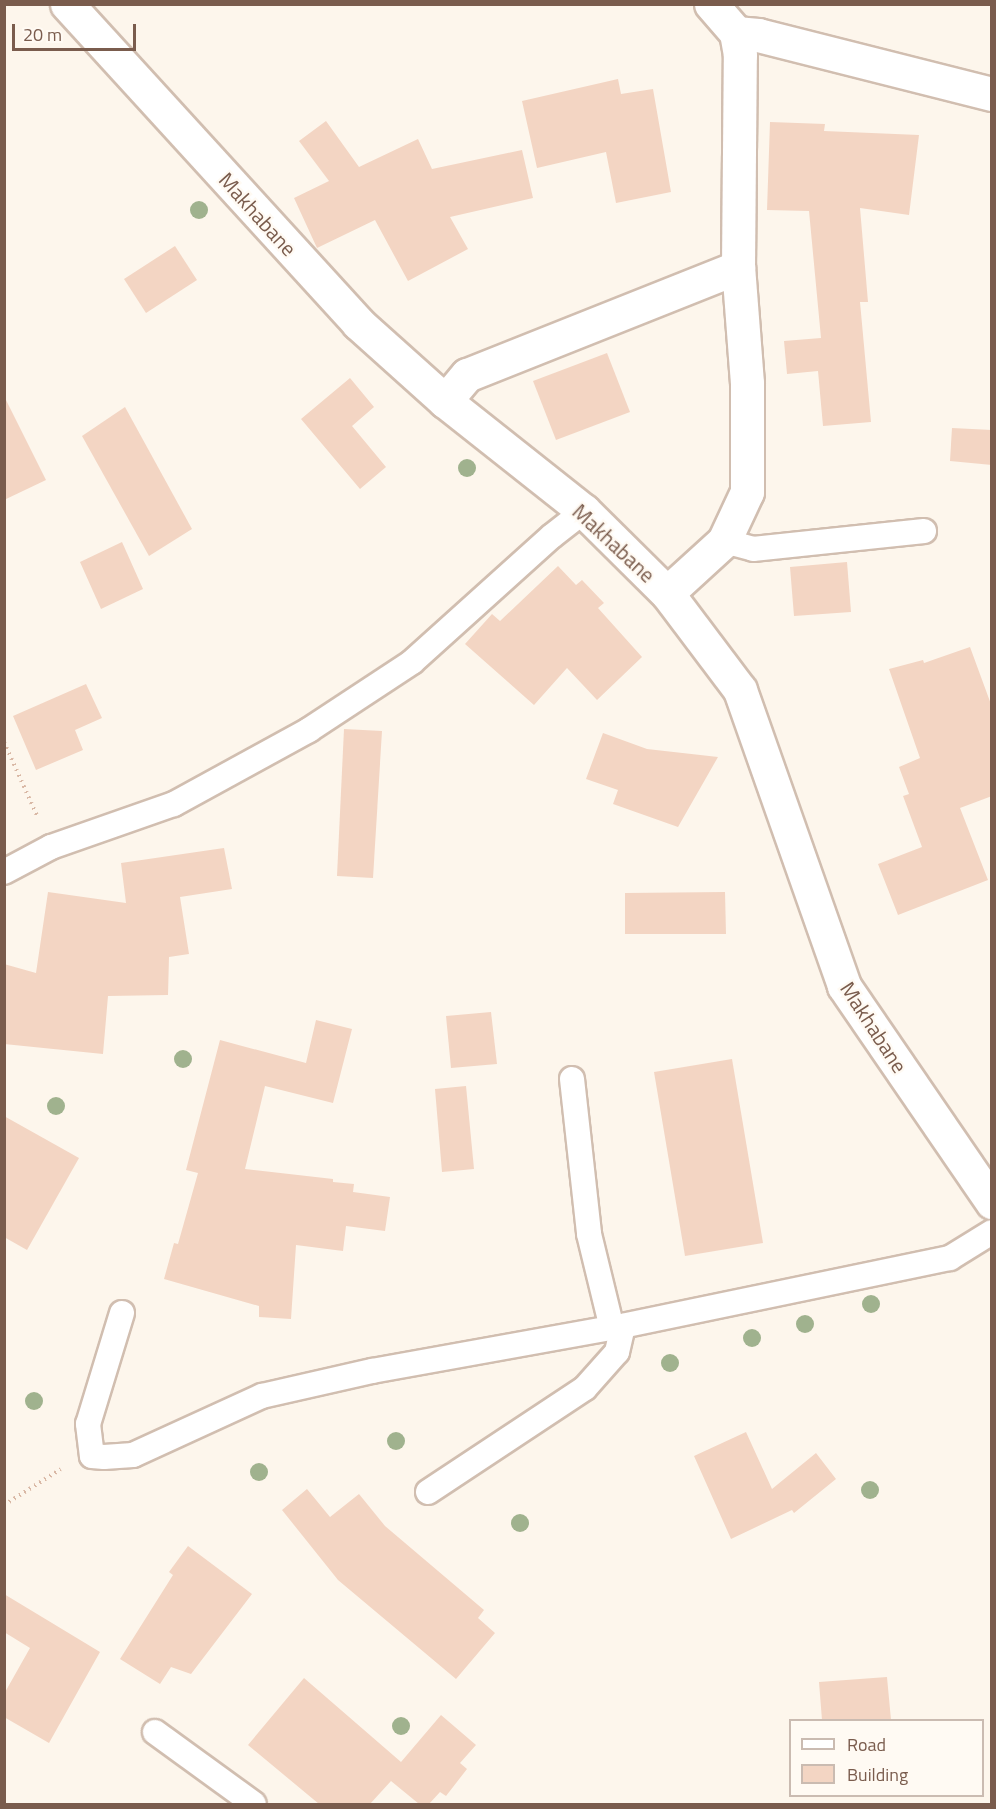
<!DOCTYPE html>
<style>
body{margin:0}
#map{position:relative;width:996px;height:1809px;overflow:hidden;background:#fdf6ec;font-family:"Titillium Web",sans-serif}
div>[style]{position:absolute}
.building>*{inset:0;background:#f3d5c3}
.path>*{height:4px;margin-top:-2px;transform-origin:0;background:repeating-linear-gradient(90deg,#d9b8a5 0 1.5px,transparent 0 6px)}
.roads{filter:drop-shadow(2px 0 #d1beb0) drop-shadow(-2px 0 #d1beb0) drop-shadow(0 2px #d1beb0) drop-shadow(0 -2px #d1beb0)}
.service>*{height:24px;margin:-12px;padding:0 12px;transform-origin:12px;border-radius:12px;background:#fff}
.minor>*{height:33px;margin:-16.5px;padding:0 16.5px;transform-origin:16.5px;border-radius:16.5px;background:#fff}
.tertiary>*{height:33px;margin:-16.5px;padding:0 16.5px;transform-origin:16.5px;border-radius:16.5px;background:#fff}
.trees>*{width:18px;height:18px;margin:-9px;border-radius:50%;background:#a0b28e}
span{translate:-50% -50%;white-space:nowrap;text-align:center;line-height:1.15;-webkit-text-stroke:4.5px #fffaf3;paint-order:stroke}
.street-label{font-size:21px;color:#7a5c4d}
.frame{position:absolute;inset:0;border:6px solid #7a5c4d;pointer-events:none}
.legend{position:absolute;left:789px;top:1719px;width:195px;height:78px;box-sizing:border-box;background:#fffaf3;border:2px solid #cabbb1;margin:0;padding:8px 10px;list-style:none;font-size:18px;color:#7a5c4d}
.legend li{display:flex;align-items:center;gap:12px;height:30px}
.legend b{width:30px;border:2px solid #cabbb1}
.scale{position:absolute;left:12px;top:24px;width:124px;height:27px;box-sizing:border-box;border:3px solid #7a5c4d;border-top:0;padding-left:8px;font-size:18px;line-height:21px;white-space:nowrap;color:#7a5c4d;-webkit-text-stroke:4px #fffaf3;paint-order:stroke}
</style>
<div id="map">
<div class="building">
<div style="clip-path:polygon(618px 79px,621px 94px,653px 89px,671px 192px,616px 203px,606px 152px,537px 168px,522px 101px)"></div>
<div style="clip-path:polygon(326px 121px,359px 167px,418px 139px,432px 169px,522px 150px,533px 198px,450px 217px,468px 249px,408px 281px,375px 220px,317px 248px,294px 198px,329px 181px,299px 141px)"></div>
<div style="clip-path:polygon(770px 122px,825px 124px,824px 131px,919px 135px,909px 215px,860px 208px,868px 302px,860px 302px,871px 422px,823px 426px,818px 371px,787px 374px,784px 341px,821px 338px,809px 211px,767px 210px)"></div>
<div style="clip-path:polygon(175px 246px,197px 280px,146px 313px,124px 279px)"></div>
<div style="clip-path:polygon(607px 353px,630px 412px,556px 440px,533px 381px)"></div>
<div style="clip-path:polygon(350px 378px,374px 407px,352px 426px,386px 467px,360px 489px,301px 419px)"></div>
<div style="clip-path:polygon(4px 396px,46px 480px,4px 500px)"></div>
<div style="clip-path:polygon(125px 407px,192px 529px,149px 556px,82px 436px)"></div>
<div style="clip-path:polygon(952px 428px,992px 430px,992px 465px,950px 461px)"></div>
<div style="clip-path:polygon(122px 542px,143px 589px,101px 609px,80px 562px)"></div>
<div style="clip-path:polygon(847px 562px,851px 612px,794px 616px,790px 567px)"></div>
<div style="clip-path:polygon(558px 566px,576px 585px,582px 580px,604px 603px,598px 608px,642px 657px,597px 700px,567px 668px,534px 705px,465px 644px,492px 614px,500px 621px)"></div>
<div style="clip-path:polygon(970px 647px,992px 707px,992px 796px,960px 808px,988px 880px,898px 915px,878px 864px,922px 847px,903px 796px,909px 794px,899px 767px,920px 758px,889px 669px,923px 660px,924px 663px)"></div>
<div style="clip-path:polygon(86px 684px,102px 718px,75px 730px,83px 750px,36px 770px,13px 716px)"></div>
<div style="clip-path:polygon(344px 729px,382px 731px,373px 878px,337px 876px)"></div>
<div style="clip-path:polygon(603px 733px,647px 749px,718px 757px,678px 827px,613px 804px,618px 790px,586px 779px)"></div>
<div style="clip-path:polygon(224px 848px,232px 889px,180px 897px,189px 954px,169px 957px,168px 995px,108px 996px,103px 1054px,4px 1044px,4px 964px,36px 973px,48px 892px,126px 903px,121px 863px)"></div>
<div style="clip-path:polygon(725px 892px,726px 934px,625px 934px,625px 893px)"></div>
<div style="clip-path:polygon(491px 1012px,497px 1064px,451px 1068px,446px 1016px)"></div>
<div style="clip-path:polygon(316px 1020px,352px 1029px,333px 1103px,265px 1086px,245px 1169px,333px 1179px,333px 1182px,354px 1184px,353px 1192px,390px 1197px,385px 1231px,346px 1226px,343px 1251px,296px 1245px,291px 1319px,259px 1317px,259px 1306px,164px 1279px,174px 1243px,178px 1244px,198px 1173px,186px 1170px,220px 1040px,306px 1063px)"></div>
<div style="clip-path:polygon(732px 1059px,763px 1243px,685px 1256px,654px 1072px)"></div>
<div style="clip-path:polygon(466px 1086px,474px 1169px,442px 1172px,435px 1089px)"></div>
<div style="clip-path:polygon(4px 1116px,79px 1158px,27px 1250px,4px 1237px)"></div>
<div style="clip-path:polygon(746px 1432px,772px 1489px,816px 1453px,836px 1479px,794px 1513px,792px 1510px,731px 1539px,694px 1456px)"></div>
<div style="clip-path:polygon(307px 1489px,330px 1517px,359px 1494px,385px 1526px,484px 1610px,478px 1618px,495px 1633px,456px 1679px,338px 1580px,282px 1510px)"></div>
<div style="clip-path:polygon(188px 1546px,252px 1594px,191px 1674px,171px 1667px,160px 1684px,120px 1659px,173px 1575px,169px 1572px)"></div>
<div style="clip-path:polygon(4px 1594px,100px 1652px,49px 1743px,4px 1717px,4px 1694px,30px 1648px,4px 1632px)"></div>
<div style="clip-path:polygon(887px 1677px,891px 1720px,822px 1720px,819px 1682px)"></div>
<div style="clip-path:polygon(304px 1678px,401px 1762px,441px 1715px,476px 1745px,460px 1763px,467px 1769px,446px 1796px,440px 1792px,429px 1804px,419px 1804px,391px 1781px,370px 1804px,319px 1804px,248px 1745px)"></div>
</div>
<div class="path">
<div style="left:4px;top:742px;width:83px;rotate:65.9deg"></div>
<div style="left:4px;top:1505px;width:67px;rotate:-32.3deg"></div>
</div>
<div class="roads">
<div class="service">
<div style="left:724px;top:541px;width:30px;rotate:15deg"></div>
<div style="left:753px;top:549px;width:172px;rotate:-6deg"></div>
<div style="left:4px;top:872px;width:53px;rotate:-28deg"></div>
<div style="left:51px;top:847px;width:130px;rotate:-19.3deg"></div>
<div style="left:174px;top:804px;width:154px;rotate:-28.7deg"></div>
<div style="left:309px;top:730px;width:123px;rotate:-33.4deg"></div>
<div style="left:412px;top:662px;width:188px;rotate:-42deg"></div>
<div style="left:552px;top:536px;width:41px;rotate:-38deg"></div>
<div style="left:572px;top:1079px;width:156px;rotate:83.7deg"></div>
<div style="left:589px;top:1234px;width:97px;rotate:76.3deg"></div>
<div style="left:122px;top:1313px;width:116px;rotate:107deg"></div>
<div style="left:88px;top:1424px;width:32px;rotate:83deg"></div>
<div style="left:92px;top:1456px;width:12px;rotate:5deg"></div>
<div style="left:104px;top:1457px;width:29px;rotate:-4deg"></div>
<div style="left:133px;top:1455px;width:142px;rotate:-24.6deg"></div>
<div style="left:262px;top:1396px;width:113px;rotate:-12.8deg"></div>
<div style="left:372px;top:1371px;width:244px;rotate:-10.2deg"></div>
<div style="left:612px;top:1328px;width:345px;rotate:-11.7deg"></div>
<div style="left:950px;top:1258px;width:49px;rotate:-31.8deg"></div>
<div style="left:428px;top:1492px;width:188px;rotate:-33.5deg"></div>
<div style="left:585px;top:1388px;width:48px;rotate:-48.4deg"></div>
<div style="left:617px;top:1352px;width:27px;rotate:-77deg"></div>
<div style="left:155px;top:1732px;width:122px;rotate:36deg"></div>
</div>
<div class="minor">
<div style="left:711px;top:4px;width:38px;rotate:49deg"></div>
<div style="left:736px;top:33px;width:22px;rotate:5deg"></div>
<div style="left:758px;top:35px;width:241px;rotate:14.2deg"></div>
<div style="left:445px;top:401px;width:34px;rotate:-50deg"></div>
<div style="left:467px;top:375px;width:292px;rotate:-21.7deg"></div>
<div style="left:667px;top:593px;width:77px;rotate:-42.4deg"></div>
<div style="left:724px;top:541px;width:54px;rotate:-64.9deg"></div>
<div style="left:747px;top:492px;width:109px;rotate:-90deg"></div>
<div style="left:747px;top:383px;width:116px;rotate:-94.4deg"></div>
<div style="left:738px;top:267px;width:212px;rotate:-89.5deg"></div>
<div style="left:740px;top:55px;width:22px;rotate:-100deg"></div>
</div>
<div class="tertiary">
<div style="left:67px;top:4px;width:432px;rotate:47.6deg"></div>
<div style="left:358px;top:323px;width:117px;rotate:41.9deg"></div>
<div style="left:445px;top:401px;width:177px;rotate:38.4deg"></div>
<div style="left:584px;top:511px;width:117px;rotate:44.7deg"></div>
<div style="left:667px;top:593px;width:121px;rotate:53deg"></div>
<div style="left:740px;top:690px;width:314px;rotate:70.6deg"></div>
<div style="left:844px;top:986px;width:262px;rotate:55.6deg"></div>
</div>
</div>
<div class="trees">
<div style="left:199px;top:210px"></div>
<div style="left:467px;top:468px"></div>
<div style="left:183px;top:1059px"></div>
<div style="left:56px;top:1106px"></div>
<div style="left:871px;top:1304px"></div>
<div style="left:805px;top:1324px"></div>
<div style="left:752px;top:1338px"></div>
<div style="left:670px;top:1363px"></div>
<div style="left:34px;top:1401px"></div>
<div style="left:396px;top:1441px"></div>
<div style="left:259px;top:1472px"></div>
<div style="left:870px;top:1490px"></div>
<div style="left:520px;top:1523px"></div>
<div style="left:401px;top:1726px"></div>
</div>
<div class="street-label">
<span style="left:258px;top:214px;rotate:48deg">Makhabane</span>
<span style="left:614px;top:543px;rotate:43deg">Makhabane</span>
<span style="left:874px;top:1027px;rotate:57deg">Makhabane</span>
</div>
<div class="frame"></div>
<ul class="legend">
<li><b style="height:8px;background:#fff"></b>Road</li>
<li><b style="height:16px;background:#f3d5c3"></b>Building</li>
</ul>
<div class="scale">20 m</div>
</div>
